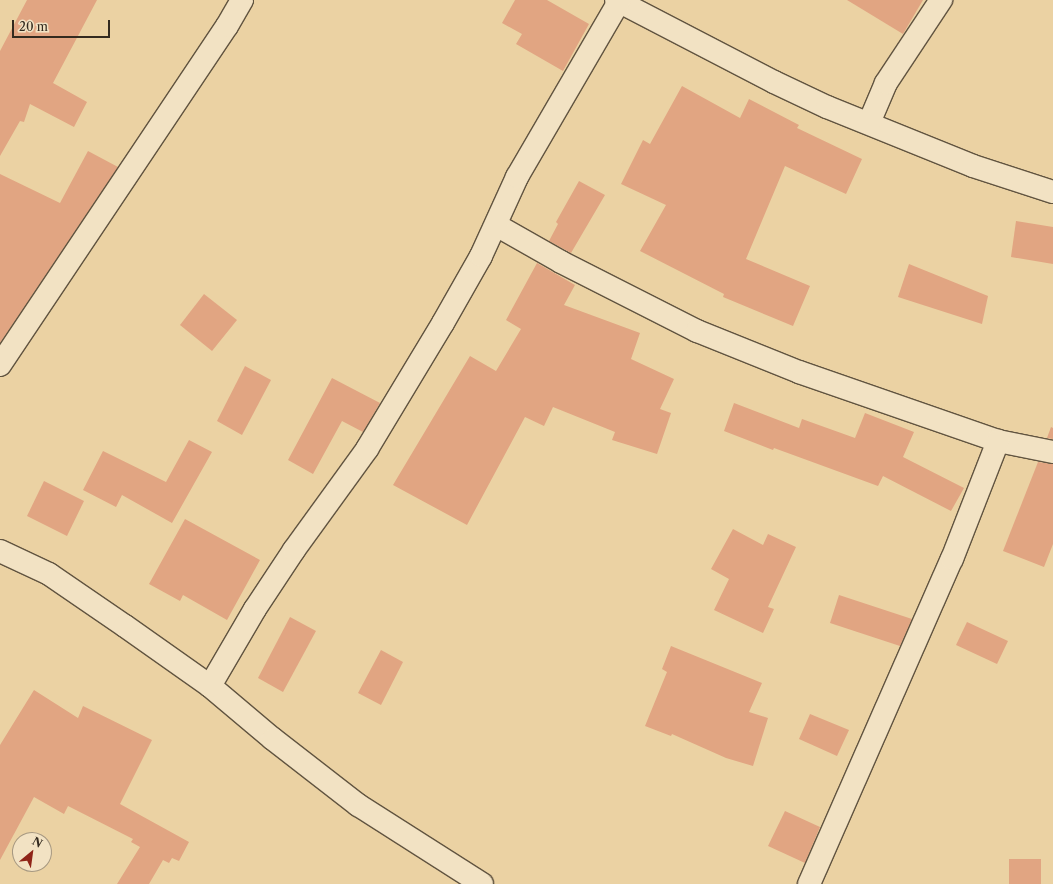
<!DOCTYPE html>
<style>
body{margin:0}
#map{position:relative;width:1053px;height:884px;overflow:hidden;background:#ebd2a3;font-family:"Libre Caslon Text",serif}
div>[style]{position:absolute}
.building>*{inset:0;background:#e1a582}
.roads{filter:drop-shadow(1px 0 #615440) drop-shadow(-1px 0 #615440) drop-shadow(0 1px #615440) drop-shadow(0 -1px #615440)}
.minor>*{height:22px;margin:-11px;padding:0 11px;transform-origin:11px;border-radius:11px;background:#f2e2c3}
span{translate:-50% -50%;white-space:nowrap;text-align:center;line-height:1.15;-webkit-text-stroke:3px #f2e2c3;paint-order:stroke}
.north{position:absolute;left:12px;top:832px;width:40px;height:40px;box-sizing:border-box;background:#f2e2c3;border:1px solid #a69881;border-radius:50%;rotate:29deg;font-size:11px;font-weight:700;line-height:16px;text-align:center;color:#332a1f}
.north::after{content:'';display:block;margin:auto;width:14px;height:18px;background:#8f2418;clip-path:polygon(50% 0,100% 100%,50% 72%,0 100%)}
.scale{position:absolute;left:12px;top:20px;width:98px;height:18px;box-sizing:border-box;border:2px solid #332a1f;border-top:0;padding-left:5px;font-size:12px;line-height:14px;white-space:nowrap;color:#332a1f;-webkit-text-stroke:3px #f2e2c3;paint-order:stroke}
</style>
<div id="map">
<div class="building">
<div style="clip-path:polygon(27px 0,97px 0,53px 83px,87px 102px,74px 127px,30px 104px,24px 122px,20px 121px,0 156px,0 51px)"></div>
<div style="clip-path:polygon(515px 0,547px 0,589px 24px,563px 71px,516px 44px,522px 34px,502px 23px)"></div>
<div style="clip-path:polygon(847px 0,923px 0,903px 34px)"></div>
<div style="clip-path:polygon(682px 86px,740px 118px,749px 99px,799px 125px,797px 128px,862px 159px,846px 194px,785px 166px,746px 259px,810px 286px,793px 326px,723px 297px,724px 294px,640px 251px,666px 205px,621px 184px,643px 140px,650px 144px)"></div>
<div style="clip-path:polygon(88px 151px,118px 167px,0 343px,0 174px,60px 203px)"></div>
<div style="clip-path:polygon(579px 181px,605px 195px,571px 253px,549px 241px,558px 224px,556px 222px)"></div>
<div style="clip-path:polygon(1016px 221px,1053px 227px,1053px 264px,1011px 257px)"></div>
<div style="clip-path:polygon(537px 263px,575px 285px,564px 305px,640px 333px,631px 359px,674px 379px,660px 409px,671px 413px,657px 454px,612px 440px,615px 432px,553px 407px,544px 426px,525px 417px,467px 525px,393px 485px,470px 356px,496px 371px,521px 329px,506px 320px)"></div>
<div style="clip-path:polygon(909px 264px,988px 296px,982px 324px,898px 297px)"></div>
<div style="clip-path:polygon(204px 294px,237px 320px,212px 351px,180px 325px)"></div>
<div style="clip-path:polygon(245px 366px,271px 380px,242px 435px,217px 421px)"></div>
<div style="clip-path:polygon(332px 378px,380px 403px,363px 432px,342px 421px,313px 474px,288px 460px)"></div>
<div style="clip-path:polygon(734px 403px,799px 428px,802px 419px,855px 438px,865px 413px,914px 432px,903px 457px,964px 488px,951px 511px,883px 476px,878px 486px,774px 448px,773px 450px,724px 431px)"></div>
<div style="clip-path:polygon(1051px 427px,1053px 428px,1053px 439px,1047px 438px)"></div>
<div style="clip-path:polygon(189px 440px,212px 452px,172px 523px,122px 495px,116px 507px,83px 490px,103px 451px,166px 482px)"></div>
<div style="clip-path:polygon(1038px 462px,1053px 464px,1053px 544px,1044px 567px,1003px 551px)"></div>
<div style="clip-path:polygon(44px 481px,84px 501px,67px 536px,27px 516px)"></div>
<div style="clip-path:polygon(185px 519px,260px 560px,227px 620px,183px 595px,180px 601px,149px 584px)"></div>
<div style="clip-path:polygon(733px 529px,763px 545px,768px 534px,796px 547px,768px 607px,774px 609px,763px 633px,714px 610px,729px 579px,711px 569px)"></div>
<div style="clip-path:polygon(839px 595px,912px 619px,900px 646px,830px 623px)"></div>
<div style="clip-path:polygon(290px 617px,316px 631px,283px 692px,258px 678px)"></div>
<div style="clip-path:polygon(967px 622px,1008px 641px,997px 664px,956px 645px)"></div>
<div style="clip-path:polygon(671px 646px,762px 683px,749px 712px,768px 718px,753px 766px,726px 758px,672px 734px,671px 736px,645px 726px,667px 672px,662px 669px)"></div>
<div style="clip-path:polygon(381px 650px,403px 662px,381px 705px,358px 693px)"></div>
<div style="clip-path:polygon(34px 690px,78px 718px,83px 706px,152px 740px,120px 804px,189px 842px,179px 861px,172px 858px,169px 863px,163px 860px,149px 884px,117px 884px,140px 847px,131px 842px,133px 839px,68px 806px,64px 814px,34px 797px,0 860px,0 745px)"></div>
<div style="clip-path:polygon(810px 714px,849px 730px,837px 756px,799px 739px)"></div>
<div style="clip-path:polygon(785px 811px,820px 827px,805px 863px,768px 846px)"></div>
<div style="clip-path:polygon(1009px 859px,1041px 859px,1041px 884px,1009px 884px)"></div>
</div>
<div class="roads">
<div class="minor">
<div style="left:616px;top:0;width:178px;rotate:27.4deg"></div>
<div style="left:774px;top:82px;width:59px;rotate:25.3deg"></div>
<div style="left:827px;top:107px;width:157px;rotate:22deg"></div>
<div style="left:973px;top:166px;width:84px;rotate:18deg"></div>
<div style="left:869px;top:123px;width:43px;rotate:-67deg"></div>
<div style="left:886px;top:83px;width:100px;rotate:-56.5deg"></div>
<div style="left:496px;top:225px;width:75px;rotate:29.6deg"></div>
<div style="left:561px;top:262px;width:153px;rotate:26.9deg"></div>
<div style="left:697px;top:331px;width:110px;rotate:21.9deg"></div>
<div style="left:799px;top:372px;width:211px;rotate:19.1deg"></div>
<div style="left:998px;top:441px;width:56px;rotate:11.3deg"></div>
<div style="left:0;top:365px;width:408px;rotate:-56.2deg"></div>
<div style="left:227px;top:26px;width:30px;rotate:-60deg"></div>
<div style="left:0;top:551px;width:54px;rotate:25.1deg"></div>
<div style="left:49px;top:574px;width:92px;rotate:34.4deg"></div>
<div style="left:125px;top:626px;width:104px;rotate:35.2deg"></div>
<div style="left:210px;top:686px;width:82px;rotate:40.1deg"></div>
<div style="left:273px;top:739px;width:108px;rotate:37.8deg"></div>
<div style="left:358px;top:805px;width:147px;rotate:32.5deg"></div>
<div style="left:210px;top:686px;width:89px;rotate:-59.7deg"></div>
<div style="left:255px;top:609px;width:71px;rotate:-56.5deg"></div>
<div style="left:294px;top:550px;width:125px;rotate:-54.1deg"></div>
<div style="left:367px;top:449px;width:147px;rotate:-58.9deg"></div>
<div style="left:443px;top:323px;width:77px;rotate:-60.4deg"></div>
<div style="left:481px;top:256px;width:87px;rotate:-65.5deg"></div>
<div style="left:517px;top:177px;width:203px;rotate:-59.8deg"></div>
<div style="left:809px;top:884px;width:355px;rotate:-66.3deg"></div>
<div style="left:952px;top:559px;width:127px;rotate:-68.7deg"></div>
</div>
</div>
<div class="north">N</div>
<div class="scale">20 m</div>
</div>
